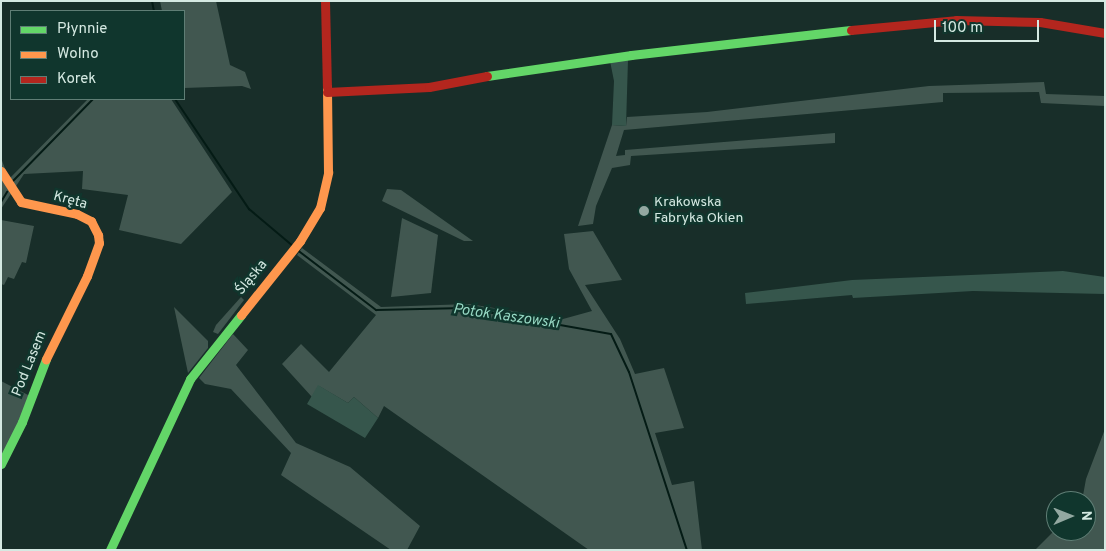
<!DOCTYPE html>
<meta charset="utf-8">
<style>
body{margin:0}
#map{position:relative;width:1106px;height:551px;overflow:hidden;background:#182e29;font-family:Overpass,sans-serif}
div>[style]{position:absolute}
.green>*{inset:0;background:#415750}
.forest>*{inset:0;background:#36564c}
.stream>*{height:2px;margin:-1px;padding:0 1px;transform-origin:1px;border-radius:1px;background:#041b15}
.fast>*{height:9px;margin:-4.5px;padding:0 4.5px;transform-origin:4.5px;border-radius:4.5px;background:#63d668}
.slow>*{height:9px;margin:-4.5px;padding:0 4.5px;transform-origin:4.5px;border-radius:4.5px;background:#ff974d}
.jam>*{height:9px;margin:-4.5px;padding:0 4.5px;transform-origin:4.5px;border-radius:4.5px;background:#b3261e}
.dots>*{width:14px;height:14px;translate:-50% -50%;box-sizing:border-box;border:2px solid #10362d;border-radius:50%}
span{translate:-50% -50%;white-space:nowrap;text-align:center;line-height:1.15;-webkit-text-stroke:5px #10362d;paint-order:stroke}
.street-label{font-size:14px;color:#d5e9e2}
.poi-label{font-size:14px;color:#d5e9e2}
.left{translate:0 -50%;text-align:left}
.water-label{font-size:15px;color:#96d8c3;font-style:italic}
.frame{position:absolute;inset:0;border:2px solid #d5e9e2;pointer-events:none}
.legend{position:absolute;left:10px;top:10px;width:175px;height:90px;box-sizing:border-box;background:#10362d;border:1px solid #5f7e75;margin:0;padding:6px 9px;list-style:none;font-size:15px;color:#d5e9e2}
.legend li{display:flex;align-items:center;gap:10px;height:25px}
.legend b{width:25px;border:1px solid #5f7e75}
.north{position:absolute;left:1046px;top:491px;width:50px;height:50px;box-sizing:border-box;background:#10362d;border:1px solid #5f7e75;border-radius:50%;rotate:89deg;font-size:14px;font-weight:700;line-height:20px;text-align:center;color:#d5e9e2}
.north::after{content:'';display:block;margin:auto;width:18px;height:22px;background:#93a8a1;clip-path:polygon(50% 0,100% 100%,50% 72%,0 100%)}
.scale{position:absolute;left:934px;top:20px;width:105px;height:22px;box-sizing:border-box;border:2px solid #d5e9e2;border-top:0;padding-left:6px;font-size:15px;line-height:18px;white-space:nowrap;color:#d5e9e2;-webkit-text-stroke:4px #10362d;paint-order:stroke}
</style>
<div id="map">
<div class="green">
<div style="clip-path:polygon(160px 1px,216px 1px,230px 65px,245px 72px,251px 89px,242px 86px,184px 88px,184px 11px,162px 11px)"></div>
<div style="clip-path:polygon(1044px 82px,1046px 94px,1105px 96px,1105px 106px,1041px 103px,1039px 92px,943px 93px,943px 102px,624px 130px,616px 156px,625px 155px,625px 150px,835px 133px,835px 143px,631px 156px,630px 165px,612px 168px,596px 206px,593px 224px,578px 226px,612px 125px,626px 126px,627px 117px,707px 112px,929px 86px)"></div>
<div style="clip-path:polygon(88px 99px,171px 99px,232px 192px,181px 244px,119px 230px,128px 195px,82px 189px,83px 171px,24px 174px,1px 209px,1px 158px,9px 179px)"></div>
<div style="clip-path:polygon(387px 189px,401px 190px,473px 241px,464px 241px,382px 201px)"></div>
<div style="clip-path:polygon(402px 218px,438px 235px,431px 293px,391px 297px)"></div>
<div style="clip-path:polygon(1px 220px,34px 226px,26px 263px,22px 262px,14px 279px,8px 277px,4px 285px,1px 284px)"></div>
<div style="clip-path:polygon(593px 231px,622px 280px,585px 285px,620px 339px,635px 374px,664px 368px,684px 428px,655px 433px,672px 485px,694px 481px,702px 550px,589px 550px,384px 406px,378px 418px,354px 397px,348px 403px,319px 386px,312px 397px,282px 364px,301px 344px,329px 372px,376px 315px,297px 255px,302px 248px,381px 307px,469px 304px,563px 319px,592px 311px,569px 269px,564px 234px)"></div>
<div style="clip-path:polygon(241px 297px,244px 300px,218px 334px,213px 332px,216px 325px)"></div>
<div style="clip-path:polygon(174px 307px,208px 341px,208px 348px,188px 373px)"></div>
<div style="clip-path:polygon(233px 334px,248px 350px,236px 365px,296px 443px,350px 467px,420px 526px,407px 550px,391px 550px,281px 475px,291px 453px,231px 389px,205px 384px,199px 378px)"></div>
<div style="clip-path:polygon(1px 381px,30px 396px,1px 460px)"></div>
<div style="clip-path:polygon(1105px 429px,1105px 550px,1035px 550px,1056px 529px,1086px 531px,1086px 501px,1082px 501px,1086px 479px)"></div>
</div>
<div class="forest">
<div style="clip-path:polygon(628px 60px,626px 126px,612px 125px,614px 81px,610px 61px)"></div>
<div style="clip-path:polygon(1063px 271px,1105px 277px,1105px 294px,973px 291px,853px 298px,852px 295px,746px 304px,745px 293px,852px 280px)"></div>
<div style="clip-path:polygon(318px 385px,348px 403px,354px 397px,378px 418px,365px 438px,307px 404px)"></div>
</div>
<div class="stream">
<div style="left:152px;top:1px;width:10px;rotate:79deg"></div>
<div style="left:175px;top:99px;width:133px;rotate:56.1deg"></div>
<div style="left:249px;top:209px;width:57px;rotate:40.1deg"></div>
<div style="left:13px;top:181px;width:115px;rotate:-45.7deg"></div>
<div style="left:1px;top:202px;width:12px;rotate:-59deg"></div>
<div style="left:296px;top:249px;width:101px;rotate:37.3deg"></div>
<div style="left:376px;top:310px;width:89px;rotate:-1.3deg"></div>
<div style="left:465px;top:308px;width:148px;rotate:10.1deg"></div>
<div style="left:611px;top:334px;width:42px;rotate:64.7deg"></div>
<div style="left:629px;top:372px;width:187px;rotate:72deg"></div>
</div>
<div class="fast">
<div style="left:487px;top:76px;width:146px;rotate:-8.3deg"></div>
<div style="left:631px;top:55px;width:221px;rotate:-6.5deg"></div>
<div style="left:1px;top:464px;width:47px;rotate:-63.4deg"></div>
<div style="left:22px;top:422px;width:67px;rotate:-69.1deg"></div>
<div style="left:110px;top:550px;width:189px;rotate:-64.9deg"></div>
<div style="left:190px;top:379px;width:82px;rotate:-51.4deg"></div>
</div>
<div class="slow">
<div style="left:1px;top:171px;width:37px;rotate:57deg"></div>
<div style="left:21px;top:202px;width:57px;rotate:12.1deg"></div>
<div style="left:77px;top:214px;width:16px;rotate:27deg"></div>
<div style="left:91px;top:221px;width:16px;rotate:63deg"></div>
<div style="left:98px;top:235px;width:8px;rotate:83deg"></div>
<div style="left:99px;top:243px;width:35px;rotate:110deg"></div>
<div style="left:87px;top:276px;width:93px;rotate:116.3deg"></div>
<div style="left:241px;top:315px;width:95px;rotate:-51.4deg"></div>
<div style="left:300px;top:241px;width:39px;rotate:-59deg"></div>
<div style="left:320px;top:208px;width:37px;rotate:-77deg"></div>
<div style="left:328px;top:172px;width:85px;rotate:-90.7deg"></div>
</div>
<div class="jam">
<div style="left:325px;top:1px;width:86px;rotate:88.7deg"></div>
<div style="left:851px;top:30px;width:105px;rotate:-5.4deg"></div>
<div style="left:956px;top:20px;width:84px;rotate:1.4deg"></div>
<div style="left:1040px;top:22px;width:66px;rotate:9.6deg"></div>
<div style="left:327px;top:92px;width:102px;rotate:-2.8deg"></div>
<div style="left:429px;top:87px;width:59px;rotate:-10.7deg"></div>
</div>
<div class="dots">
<div style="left:644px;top:211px;background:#93a8a1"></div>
</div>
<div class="street-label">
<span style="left:70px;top:201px;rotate:15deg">Kręta</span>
<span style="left:252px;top:278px;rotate:-50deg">Śląska</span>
<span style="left:30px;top:364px;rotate:-68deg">Pod Lasem</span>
</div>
<div class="poi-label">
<span class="left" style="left:654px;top:211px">Krakowska<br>Fabryka Okien</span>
</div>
<div class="water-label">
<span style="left:506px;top:317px;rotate:8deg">Potok Kaszowski</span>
</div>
<div class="frame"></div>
<ul class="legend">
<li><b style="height:6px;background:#63d668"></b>Płynnie</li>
<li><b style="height:6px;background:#ff974d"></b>Wolno</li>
<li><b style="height:6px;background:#b3261e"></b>Korek</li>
</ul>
<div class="north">N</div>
<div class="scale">100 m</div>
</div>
